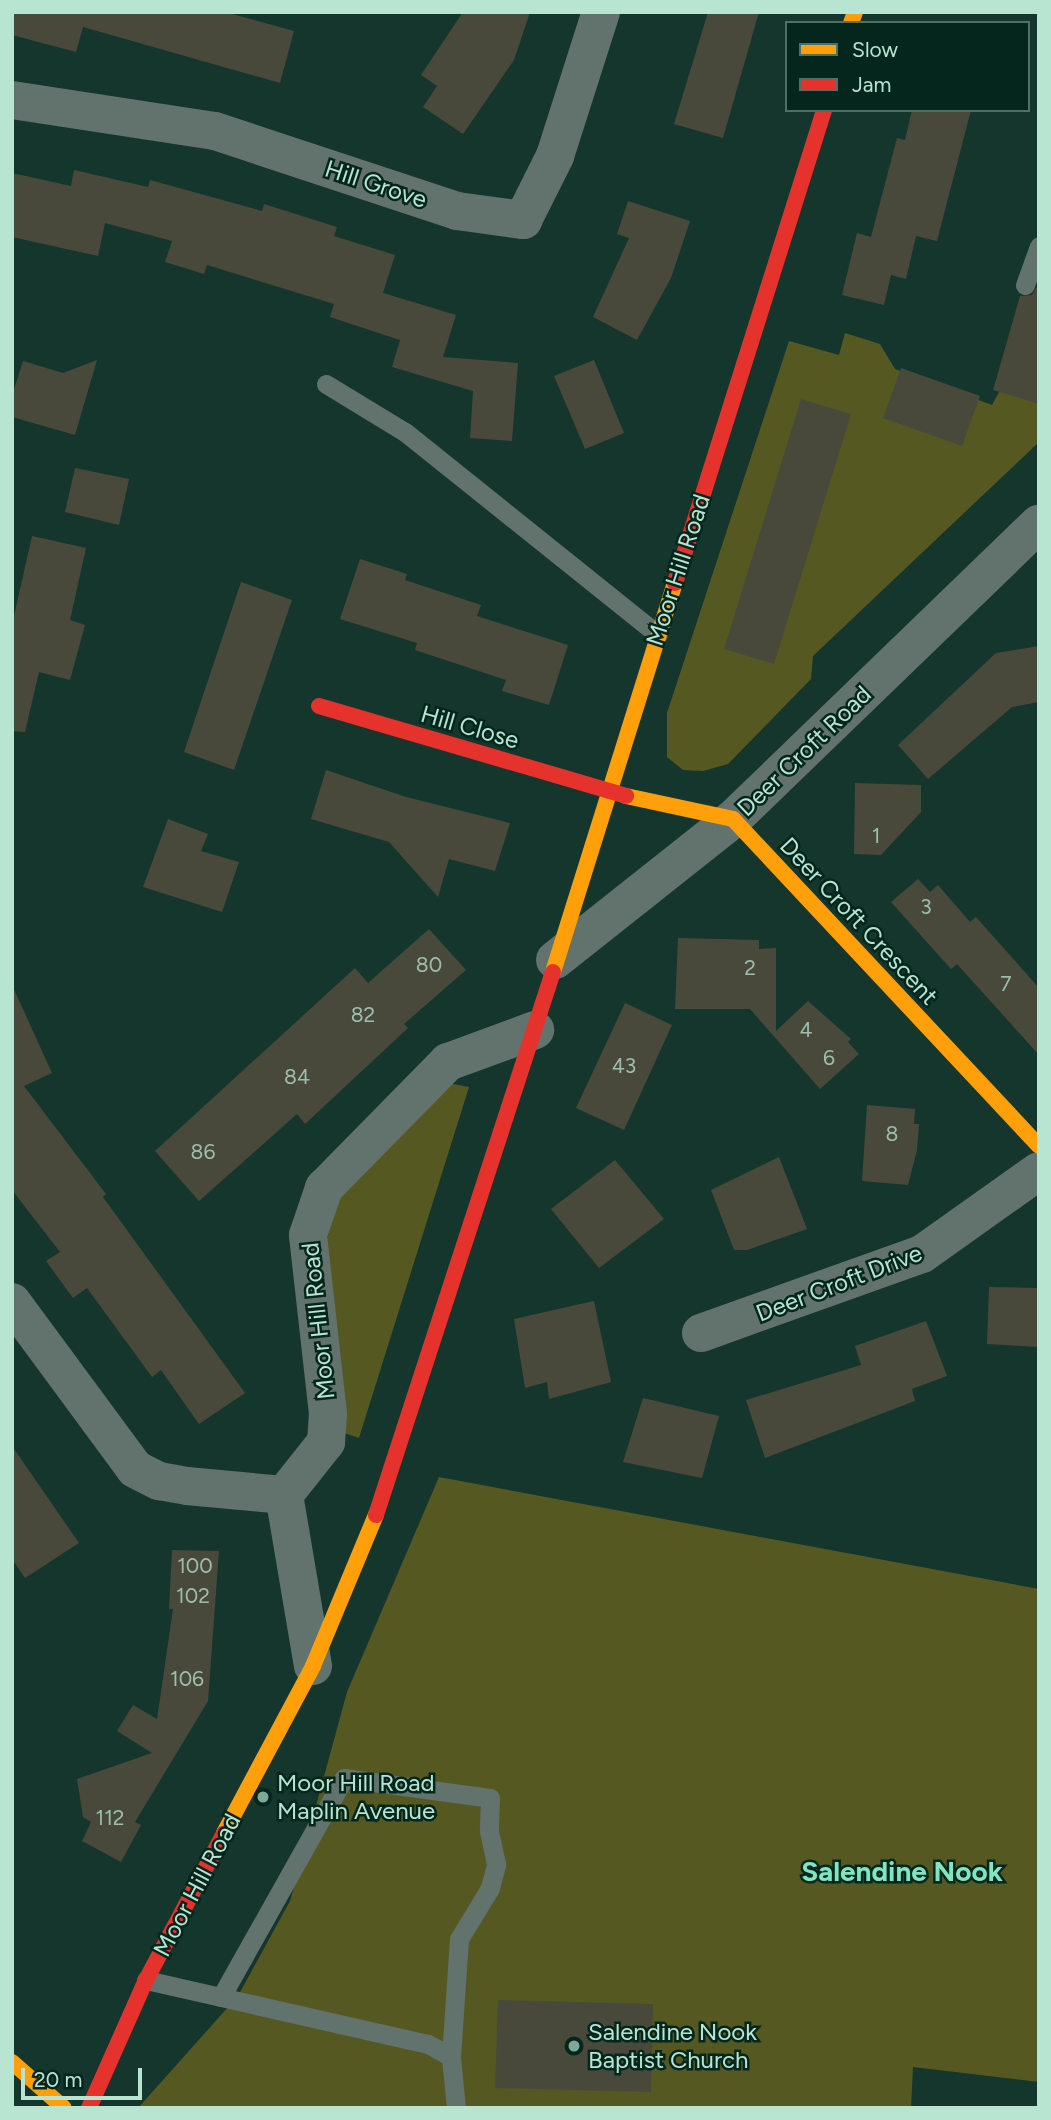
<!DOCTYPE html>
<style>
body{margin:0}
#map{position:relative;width:1051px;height:2120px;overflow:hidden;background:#15362c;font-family:Figtree,sans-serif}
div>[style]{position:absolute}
.green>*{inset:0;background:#555921}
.building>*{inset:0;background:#49493b}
.lane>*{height:19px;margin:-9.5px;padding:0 9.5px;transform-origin:9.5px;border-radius:9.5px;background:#62726d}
.street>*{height:38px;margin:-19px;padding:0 19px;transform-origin:19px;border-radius:19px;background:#62726d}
.slow>*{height:16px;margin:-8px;padding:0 8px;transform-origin:8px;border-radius:8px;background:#ff9f0a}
.jam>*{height:16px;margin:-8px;padding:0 8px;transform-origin:8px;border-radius:8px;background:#e5322d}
.dots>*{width:19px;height:19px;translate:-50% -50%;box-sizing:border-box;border:4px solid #05261c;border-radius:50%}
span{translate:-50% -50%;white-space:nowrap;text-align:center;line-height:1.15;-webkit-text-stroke:5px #05261c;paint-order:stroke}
.number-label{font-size:21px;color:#9cbeac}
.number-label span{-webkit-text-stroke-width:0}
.street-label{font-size:24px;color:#b7e5d2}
.poi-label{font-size:24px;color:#b7e5d2}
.left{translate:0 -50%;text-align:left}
.quarter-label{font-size:28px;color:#80e5c1;font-weight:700}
.frame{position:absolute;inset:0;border:14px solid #b7e5d2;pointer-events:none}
.legend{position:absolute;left:785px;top:21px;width:245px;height:91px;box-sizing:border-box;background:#05261c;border:2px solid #4c7265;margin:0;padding:9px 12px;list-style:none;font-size:21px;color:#b7e5d2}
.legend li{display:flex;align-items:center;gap:14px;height:35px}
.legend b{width:35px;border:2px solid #4c7265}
.scale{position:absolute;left:21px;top:2068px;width:121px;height:32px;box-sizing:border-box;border:4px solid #b7e5d2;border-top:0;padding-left:9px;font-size:21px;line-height:24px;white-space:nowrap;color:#b7e5d2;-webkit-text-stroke:5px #05261c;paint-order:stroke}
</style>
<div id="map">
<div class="green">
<div style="clip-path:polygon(1039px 318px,1039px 442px,813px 656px,811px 679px,728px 764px,703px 771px,683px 770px,667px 757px,667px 713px,789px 341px,839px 355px,845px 333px,880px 344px,895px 369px,992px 405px)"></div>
<div style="clip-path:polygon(448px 1083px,469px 1087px,359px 1438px,341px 1432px,327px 1239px,340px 1194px)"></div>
<div style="clip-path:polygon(439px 1477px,1039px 1589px,1039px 2082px,913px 2067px,911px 2108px,138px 2108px,238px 1996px,290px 1901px,347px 1692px)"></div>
</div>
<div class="building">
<div style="clip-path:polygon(12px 12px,225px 12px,294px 31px,280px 83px,83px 27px,76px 52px,12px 35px)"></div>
<div style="clip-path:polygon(463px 12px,530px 12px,514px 60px,463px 134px,423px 107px,437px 86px,421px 75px)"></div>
<div style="clip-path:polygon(708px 12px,759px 12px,723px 138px,674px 124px)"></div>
<div style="clip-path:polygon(912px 110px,971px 110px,937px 241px,916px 236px,906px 279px,891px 275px,884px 305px,842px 295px,857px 233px,871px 237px,897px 138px,905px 140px)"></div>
<div style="clip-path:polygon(74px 170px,148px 187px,150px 180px,262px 211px,264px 204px,337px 227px,334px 236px,395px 255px,383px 293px,456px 315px,443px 357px,518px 363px,512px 441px,470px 438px,473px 391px,392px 367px,400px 340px,330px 317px,334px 304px,207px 265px,204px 274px,165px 262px,172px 241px,105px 223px,98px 256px,12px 237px,12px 173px,71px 186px)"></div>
<div style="clip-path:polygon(628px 201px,690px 221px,671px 278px,637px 340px,593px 317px,629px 238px,617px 234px)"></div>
<div style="clip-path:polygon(1039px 283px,1039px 404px,993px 390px,1020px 296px,1032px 295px)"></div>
<div style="clip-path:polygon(97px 360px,75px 435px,12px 417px,12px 396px,23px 361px,63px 373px)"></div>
<div style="clip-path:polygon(594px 360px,624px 433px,585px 449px,554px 376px)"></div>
<div style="clip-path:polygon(901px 368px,980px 396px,962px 446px,883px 418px)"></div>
<div style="clip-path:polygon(801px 399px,851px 414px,774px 664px,724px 649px)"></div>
<div style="clip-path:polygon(75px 468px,129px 479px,119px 525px,65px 512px)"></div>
<div style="clip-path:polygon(32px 536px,86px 548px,70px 620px,85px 625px,70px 680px,39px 672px,25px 732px,12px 731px,12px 625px)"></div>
<div style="clip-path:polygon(360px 559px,407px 574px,405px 580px,481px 605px,477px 616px,568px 645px,549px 705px,502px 691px,506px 680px,415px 650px,417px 643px,340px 619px)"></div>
<div style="clip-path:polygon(241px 582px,292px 600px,234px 770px,184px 752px)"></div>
<div style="clip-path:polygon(1039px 646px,1039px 702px,1012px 707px,928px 779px,898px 745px,996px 653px)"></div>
<div style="clip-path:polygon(326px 770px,406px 797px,510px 823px,495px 871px,449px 859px,438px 897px,389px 842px,311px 819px)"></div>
<div style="clip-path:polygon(855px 783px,921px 785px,921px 812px,881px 855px,854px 854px)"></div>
<div style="clip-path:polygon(168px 819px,208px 834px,201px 851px,239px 862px,222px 912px,143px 887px)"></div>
<div style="clip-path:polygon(918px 879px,930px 892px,938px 885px,970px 922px,976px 917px,1039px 988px,1039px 1055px,957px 964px,951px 969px,891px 902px)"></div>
<div style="clip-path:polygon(429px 929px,466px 970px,404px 1024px,408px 1028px,305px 1124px,297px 1114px,199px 1201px,155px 1151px,355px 968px,368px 983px)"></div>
<div style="clip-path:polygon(678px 938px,759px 940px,759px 949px,776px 948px,776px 1031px,808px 1001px,851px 1039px,848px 1042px,859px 1054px,820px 1089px,750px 1009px,675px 1009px)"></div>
<div style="clip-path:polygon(12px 985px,52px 1073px,24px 1086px,106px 1194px,103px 1197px,245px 1393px,199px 1424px,161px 1370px,152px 1377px,87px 1288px,73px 1298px,46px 1261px,60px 1252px,12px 1190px)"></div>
<div style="clip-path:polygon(625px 1003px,672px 1025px,624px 1130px,576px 1108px)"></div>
<div style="clip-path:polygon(867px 1105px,915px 1109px,914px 1124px,919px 1124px,917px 1150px,908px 1185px,862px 1181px)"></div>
<div style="clip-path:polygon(779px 1157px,807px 1229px,747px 1250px,734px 1250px,711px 1190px)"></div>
<div style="clip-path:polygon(615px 1160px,664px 1219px,599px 1268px,551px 1209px)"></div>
<div style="clip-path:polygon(989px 1287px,1039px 1288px,1039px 1347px,987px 1344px)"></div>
<div style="clip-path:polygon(594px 1301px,611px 1382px,549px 1399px,547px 1382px,525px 1388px,514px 1319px)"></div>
<div style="clip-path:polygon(926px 1321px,947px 1376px,912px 1389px,915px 1401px,765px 1458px,746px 1400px,861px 1365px,855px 1346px)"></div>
<div style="clip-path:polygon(643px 1398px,719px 1416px,702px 1478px,623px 1462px)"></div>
<div style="clip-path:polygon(12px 1446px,79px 1543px,25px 1578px,12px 1559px)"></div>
<div style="clip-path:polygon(172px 1550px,219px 1551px,208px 1701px,135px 1822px,141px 1825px,121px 1862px,82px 1841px,91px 1822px,83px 1817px,77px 1779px,152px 1753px,117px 1731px,133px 1705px,157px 1719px,173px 1609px,169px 1609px)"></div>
<div style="clip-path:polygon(498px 2000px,653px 2004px,651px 2092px,495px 2088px)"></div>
</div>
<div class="lane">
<div style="left:1025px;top:285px;width:41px;rotate:-70.3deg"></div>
<div style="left:326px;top:384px;width:92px;rotate:31.3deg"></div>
<div style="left:405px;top:432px;width:324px;rotate:38.7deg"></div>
<div style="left:146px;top:1980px;width:289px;rotate:12.8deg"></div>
<div style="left:428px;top:2044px;width:26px;rotate:29deg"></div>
<div style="left:451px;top:2057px;width:51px;rotate:84.4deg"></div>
<div style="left:221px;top:1997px;width:251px;rotate:-60.7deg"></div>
<div style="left:344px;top:1778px;width:147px;rotate:7.8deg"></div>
<div style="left:490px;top:1798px;width:33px;rotate:92deg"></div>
<div style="left:489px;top:1831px;width:35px;rotate:78deg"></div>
<div style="left:496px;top:1865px;width:24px;rotate:105deg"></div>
<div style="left:490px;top:1888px;width:60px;rotate:121.3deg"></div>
<div style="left:459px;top:1939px;width:118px;rotate:93.9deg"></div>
</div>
<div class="street">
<div style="left:12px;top:100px;width:205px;rotate:8.7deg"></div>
<div style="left:215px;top:131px;width:255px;rotate:18.3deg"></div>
<div style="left:457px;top:211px;width:67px;rotate:7.8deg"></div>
<div style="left:523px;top:220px;width:72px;rotate:-63.4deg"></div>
<div style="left:555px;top:156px;width:151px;rotate:-72.3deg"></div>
<div style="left:555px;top:960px;width:227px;rotate:-38.4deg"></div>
<div style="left:733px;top:819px;width:425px;rotate:-44deg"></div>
<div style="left:12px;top:1302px;width:207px;rotate:53.6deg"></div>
<div style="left:135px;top:1469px;width:27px;rotate:27deg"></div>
<div style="left:159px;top:1481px;width:28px;rotate:10deg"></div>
<div style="left:187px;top:1486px;width:97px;rotate:5.3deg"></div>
<div style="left:701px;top:1333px;width:235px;rotate:-19.7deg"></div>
<div style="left:922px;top:1254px;width:143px;rotate:-35.4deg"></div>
<div style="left:313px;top:1666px;width:173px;rotate:-99.6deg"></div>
<div style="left:284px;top:1495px;width:68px;rotate:-51.6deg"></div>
<div style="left:326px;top:1442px;width:28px;rotate:-86deg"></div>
<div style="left:328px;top:1414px;width:180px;rotate:-96.4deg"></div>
<div style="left:308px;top:1235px;width:50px;rotate:-71.2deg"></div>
<div style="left:324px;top:1188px;width:177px;rotate:-45.5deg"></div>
<div style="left:448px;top:1062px;width:93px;rotate:-20.2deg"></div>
</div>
<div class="slow">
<div style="left:851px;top:23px;width:12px;rotate:-70deg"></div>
<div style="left:626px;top:796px;width:109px;rotate:12.1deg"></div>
<div style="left:733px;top:819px;width:448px;rotate:46.9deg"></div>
<div style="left:553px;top:972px;width:408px;rotate:-72.6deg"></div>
<div style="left:224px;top:1833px;width:189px;rotate:-61.9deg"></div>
<div style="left:313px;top:1666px;width:164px;rotate:-67.4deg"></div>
<div style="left:12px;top:2062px;width:69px;rotate:41.5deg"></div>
</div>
<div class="jam">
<div style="left:675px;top:583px;width:496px;rotate:-72.5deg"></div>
<div style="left:319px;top:706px;width:320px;rotate:16.3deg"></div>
<div style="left:376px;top:1515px;width:571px;rotate:-71.95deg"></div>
<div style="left:89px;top:2108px;width:140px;rotate:-66deg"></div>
<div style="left:146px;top:1980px;width:166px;rotate:-62deg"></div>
</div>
<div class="dots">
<div style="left:263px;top:1797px;background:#7ea898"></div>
<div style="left:574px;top:2046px;background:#7ea898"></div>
</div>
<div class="number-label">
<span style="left:876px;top:836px">1</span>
<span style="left:926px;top:907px">3</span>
<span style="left:429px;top:965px">80</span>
<span style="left:750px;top:968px">2</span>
<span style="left:1006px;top:984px">7</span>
<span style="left:363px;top:1015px">82</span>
<span style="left:806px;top:1030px">4</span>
<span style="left:829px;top:1058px">6</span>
<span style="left:624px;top:1066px">43</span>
<span style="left:297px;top:1077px">84</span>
<span style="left:892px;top:1134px">8</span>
<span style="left:203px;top:1152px">86</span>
<span style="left:195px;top:1566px">100</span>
<span style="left:193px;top:1596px">102</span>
<span style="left:187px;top:1679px">106</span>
<span style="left:110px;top:1818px">112</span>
</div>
<div class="street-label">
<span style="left:376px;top:184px;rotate:18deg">Hill Grove</span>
<span style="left:678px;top:570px;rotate:-72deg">Moor Hill Road</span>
<span style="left:470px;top:727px;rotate:16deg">Hill Close</span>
<span style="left:804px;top:751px;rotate:-44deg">Deer Croft Road</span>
<span style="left:859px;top:921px;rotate:47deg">Deer Croft Crescent</span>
<span style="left:839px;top:1283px;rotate:-21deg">Deer Croft Drive</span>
<span style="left:318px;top:1321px;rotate:-96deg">Moor Hill Road</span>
<span style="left:197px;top:1885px;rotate:-62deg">Moor Hill Road</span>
</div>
<div class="poi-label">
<span class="left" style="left:277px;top:1797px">Moor Hill Road<br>Maplin Avenue</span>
<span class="left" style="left:588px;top:2046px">Salendine Nook<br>Baptist Church</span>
</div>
<div class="quarter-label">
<span style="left:902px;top:1871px">Salendine Nook</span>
</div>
<div class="frame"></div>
<ul class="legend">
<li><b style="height:9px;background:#ff9f0a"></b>Slow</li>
<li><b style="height:9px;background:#e5322d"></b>Jam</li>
</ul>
<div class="scale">20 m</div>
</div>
